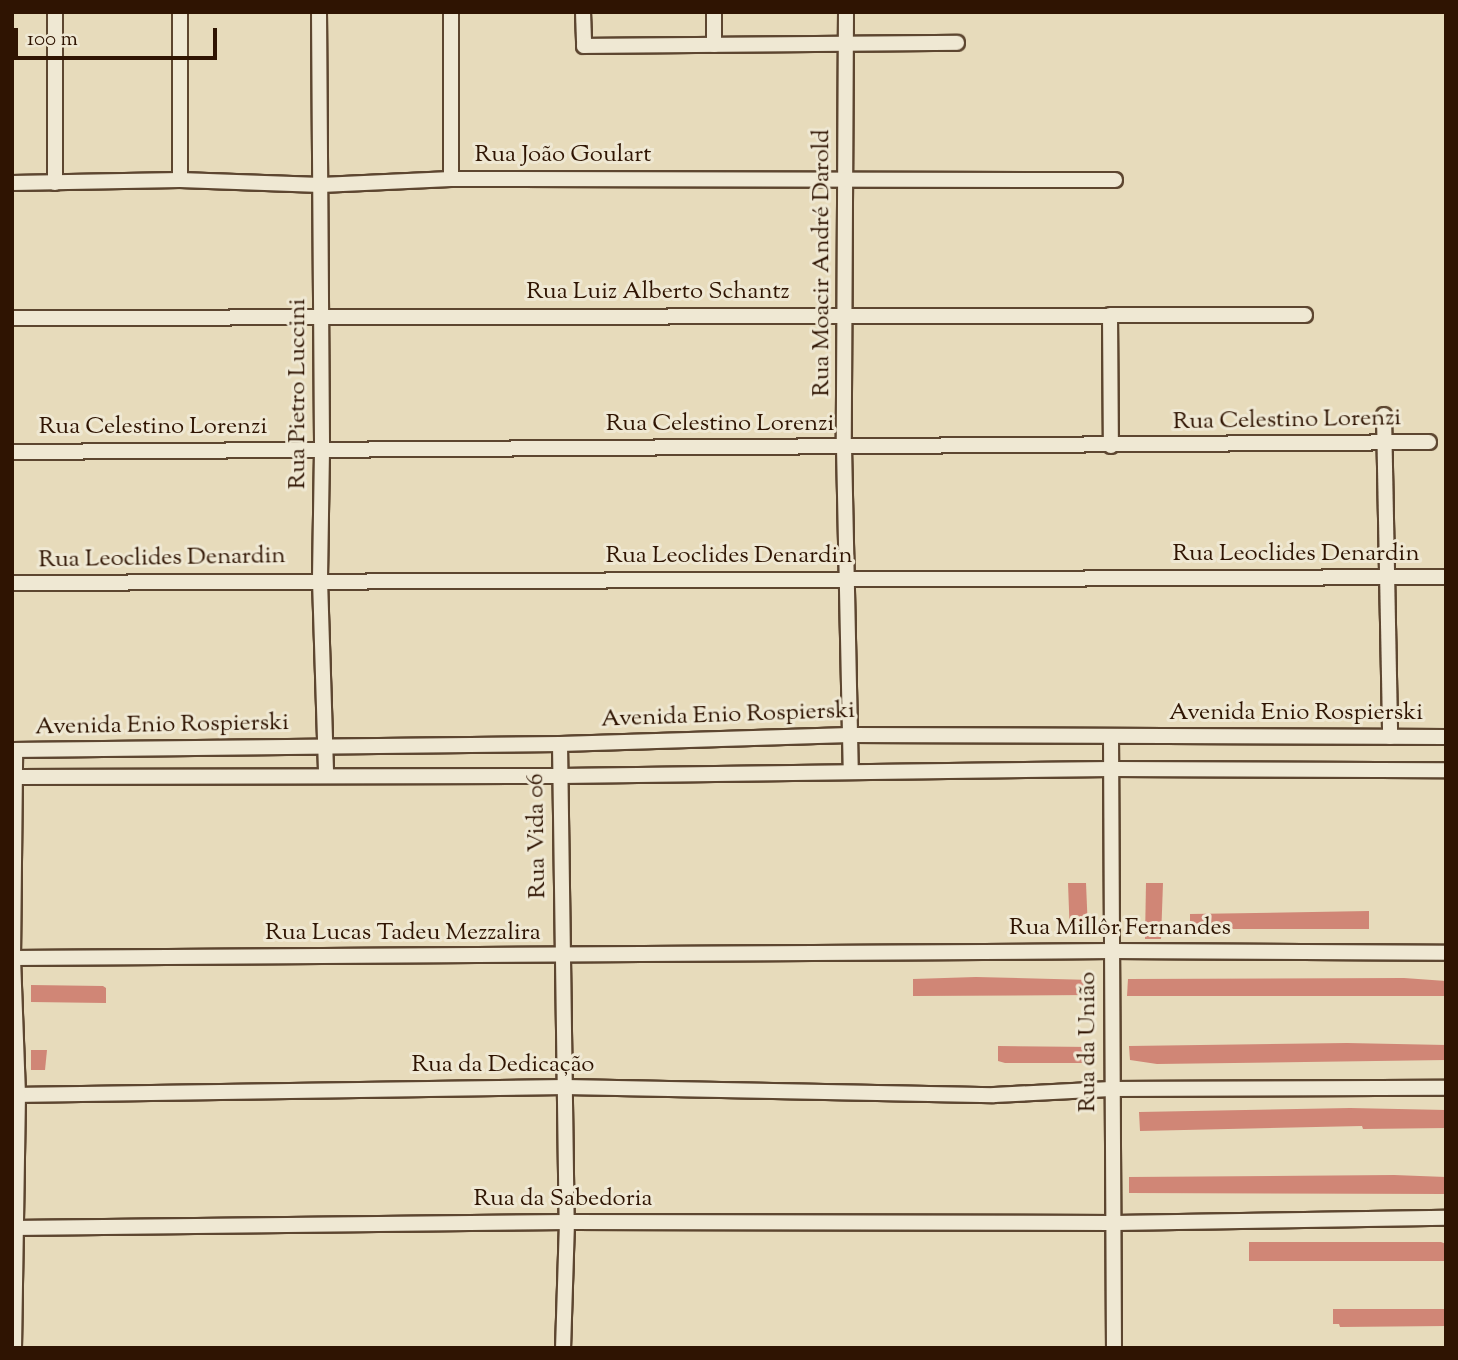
<!DOCTYPE html>
<meta charset="utf-8">
<style>
body{margin:0}
#map{position:relative;width:1458px;height:1360px;overflow:hidden;background:#e7dbbb;font-family:"Sorts Mill Goudy",serif}
div>[style]{position:absolute}
.building>*{inset:0;background:#d08676}
.roads{filter:drop-shadow(2px 0 #5d4630) drop-shadow(-2px 0 #5d4630) drop-shadow(0 2px #5d4630) drop-shadow(0 -2px #5d4630)}
.minor>*{height:14px;margin:-7px;padding:0 7px;transform-origin:7px;border-radius:7px;background:#efe8d3}
span{translate:-50% -50%;white-space:nowrap;text-align:center;line-height:1.15;-webkit-text-stroke:6px #efe8d3;paint-order:stroke}
.street-label{font-size:24px;color:#2f1402}
.frame{position:absolute;inset:0;border:14px solid #2f1402;pointer-events:none}
.scale{position:absolute;left:14px;top:28px;width:203px;height:32px;box-sizing:border-box;border:4px solid #2f1402;border-top:0;padding-left:9px;font-size:21px;line-height:24px;white-space:nowrap;color:#2f1402;-webkit-text-stroke:5px #efe8d3;paint-order:stroke}
</style>
<div id="map">
<div class="building">
<div style="clip-path:polygon(1068px 883px,1086px 883px,1088px 931px,1086px 937px,1070px 937px)"></div>
<div style="clip-path:polygon(1146px 883px,1163px 883px,1161px 939px,1145px 939px)"></div>
<div style="clip-path:polygon(1369px 911px,1369px 929px,1190px 929px,1190px 914px)"></div>
<div style="clip-path:polygon(976px 977px,1092px 980px,1091px 995px,913px 996px,913px 979px)"></div>
<div style="clip-path:polygon(1404px 978px,1446px 981px,1446px 996px,1127px 996px,1128px 979px)"></div>
<div style="clip-path:polygon(31px 985px,103px 986px,106px 988px,106px 1003px,31px 1002px)"></div>
<div style="clip-path:polygon(1347px 1043px,1446px 1045px,1446px 1060px,1157px 1064px,1130px 1060px,1129px 1046px)"></div>
<div style="clip-path:polygon(998px 1046px,1093px 1047px,1093px 1063px,1005px 1063px,998px 1061px)"></div>
<div style="clip-path:polygon(31px 1050px,47px 1050px,45px 1070px,31px 1070px)"></div>
<div style="clip-path:polygon(1350px 1108px,1446px 1110px,1446px 1128px,1363px 1129px,1362px 1126px,1140px 1131px,1139px 1112px)"></div>
<div style="clip-path:polygon(1394px 1175px,1446px 1177px,1446px 1194px,1129px 1193px,1129px 1177px)"></div>
<div style="clip-path:polygon(1249px 1242px,1441px 1242px,1446px 1244px,1446px 1261px,1249px 1261px)"></div>
<div style="clip-path:polygon(1333px 1309px,1446px 1309px,1446px 1326px,1340px 1327px,1339px 1324px,1333px 1324px)"></div>
</div>
<div class="roads">
<div class="minor">
<div style="left:55px;top:12px;width:171px;rotate:90deg"></div>
<div style="left:180px;top:12px;width:168px;rotate:90deg"></div>
<div style="left:319px;top:12px;width:439px;rotate:89.6deg"></div>
<div style="left:322px;top:451px;width:129px;rotate:90.9deg"></div>
<div style="left:320px;top:580px;width:196px;rotate:88.2deg"></div>
<div style="left:451px;top:12px;width:167px;rotate:90deg"></div>
<div style="left:583px;top:12px;width:34px;rotate:88deg"></div>
<div style="left:584px;top:46px;width:373px;rotate:-0.5deg"></div>
<div style="left:846px;top:12px;width:435px;rotate:90.3deg"></div>
<div style="left:844px;top:447px;width:325px;rotate:88.8deg"></div>
<div style="left:714px;top:45px;width:33px;rotate:-90deg"></div>
<div style="left:12px;top:183px;width:168px;rotate:-1deg"></div>
<div style="left:180px;top:180px;width:141px;rotate:2deg"></div>
<div style="left:321px;top:185px;width:130px;rotate:-2.6deg"></div>
<div style="left:451px;top:179px;width:664px;rotate:0.09deg"></div>
<div style="left:1110px;top:315px;width:131px;rotate:89.6deg"></div>
<div style="left:12px;top:318px;width:1293px;rotate:-0.13deg"></div>
<div style="left:1384px;top:415px;width:322px;rotate:88.9deg"></div>
<div style="left:12px;top:452px;width:1417px;rotate:-0.4deg"></div>
<div style="left:12px;top:583px;width:1434px;rotate:-0.24deg"></div>
<div style="left:1111px;top:736px;width:612px;rotate:89.72deg"></div>
<div style="left:560px;top:744px;width:478px;rotate:89.2deg"></div>
<div style="left:567px;top:1222px;width:126px;rotate:91.8deg"></div>
<div style="left:12px;top:750px;width:548px;rotate:-0.63deg"></div>
<div style="left:560px;top:744px;width:290px;rotate:-1.8deg"></div>
<div style="left:850px;top:735px;width:596px;rotate:0.19deg"></div>
<div style="left:12px;top:777px;width:548px;rotate:-0.1deg"></div>
<div style="left:560px;top:776px;width:551px;rotate:-0.73deg"></div>
<div style="left:1111px;top:769px;width:335px;rotate:0.2deg"></div>
<div style="left:12px;top:958px;width:1100px;rotate:-0.36deg"></div>
<div style="left:1112px;top:951px;width:334px;rotate:0.3deg"></div>
<div style="left:12px;top:1095px;width:553px;rotate:-0.83deg"></div>
<div style="left:565px;top:1087px;width:429px;rotate:1.1deg"></div>
<div style="left:994px;top:1095px;width:117px;rotate:-2.9deg"></div>
<div style="left:1111px;top:1089px;width:335px;rotate:-0.2deg"></div>
<div style="left:12px;top:1228px;width:555px;rotate:-0.62deg"></div>
<div style="left:567px;top:1222px;width:548px;rotate:0.1deg"></div>
<div style="left:1115px;top:1223px;width:331px;rotate:-0.9deg"></div>
<div style="left:14px;top:1348px;width:253px;rotate:-89.1deg"></div>
<div style="left:18px;top:1095px;width:137px;rotate:-92.1deg"></div>
<div style="left:13px;top:958px;width:208px;rotate:-89.4deg"></div>
</div>
</div>
<div class="street-label">
<span style="left:563px;top:156px">Rua João Goulart</span>
<span style="left:823px;top:263px;rotate:-90deg">Rua Moacir André Darold</span>
<span style="left:658px;top:293px">Rua Luiz Alberto Schantz</span>
<span style="left:299px;top:394px;rotate:-90deg">Rua Pietro Luccini</span>
<span style="left:1287px;top:421px;rotate:-1deg">Rua Celestino Lorenzi</span>
<span style="left:720px;top:425px">Rua Celestino Lorenzi</span>
<span style="left:153px;top:428px">Rua Celestino Lorenzi</span>
<span style="left:1296px;top:555px">Rua Leoclides Denardin</span>
<span style="left:729px;top:557px">Rua Leoclides Denardin</span>
<span style="left:162px;top:559px;rotate:-1deg">Rua Leoclides Denardin</span>
<span style="left:1296px;top:714px">Avenida Enio Rospierski</span>
<span style="left:728px;top:716px;rotate:-2deg">Avenida Enio Rospierski</span>
<span style="left:162px;top:726px;rotate:-1deg">Avenida Enio Rospierski</span>
<span style="left:538px;top:836px;rotate:-91deg">Rua Vida 06</span>
<span style="left:1120px;top:929px">Rua Millôr Fernandes</span>
<span style="left:403px;top:934px">Rua Lucas Tadeu Mezzalira</span>
<span style="left:1089px;top:1042px;rotate:-90deg">Rua da União</span>
<span style="left:503px;top:1066px">Rua da Dedicação</span>
<span style="left:563px;top:1200px">Rua da Sabedoria</span>
</div>
<div class="frame"></div>
<div class="scale">100 m</div>
</div>
